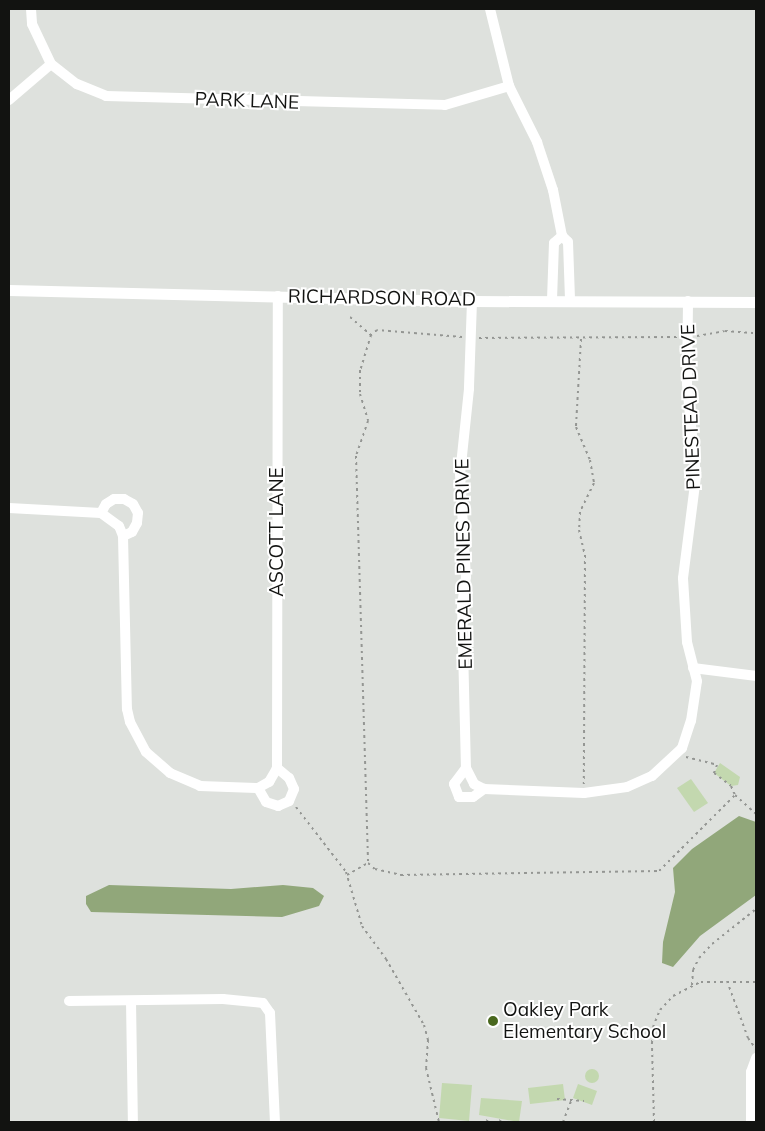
<!DOCTYPE html>
<style>
body{margin:0}
#map{position:relative;width:765px;height:1131px;overflow:hidden;background:#dee1dd;font-family:Mulish,sans-serif}
div>[style]{position:absolute}
.green>*{inset:0;background:#c3d8af}
.round{border-radius:50%}
.water>*{inset:0;background:#91a77a}
.path>*{height:2px;margin-top:-1px;transform-origin:0;background:repeating-linear-gradient(90deg,#949693 0 2.5px,transparent 0 6.5px)}
.minor>*{height:10px;margin:-5px;padding:0 5px;transform-origin:5px;border-radius:5px;background:#fff}
.tertiary>*{height:11px;margin:-5.5px;padding:0 5.5px;transform-origin:5.5px;border-radius:5.5px;background:#fff}
.dots>*{width:14px;height:14px;translate:-50% -50%;box-sizing:border-box;border:2px solid #fff;border-radius:50%}
span{translate:-50% -50%;white-space:nowrap;text-align:center;line-height:1.15;-webkit-text-stroke:4px #fff;paint-order:stroke}
.street-label{font-size:19px;color:#121311}
.poi-label{font-size:19px;color:#121311}
.left{translate:0 -50%;text-align:left}
.frame{position:absolute;inset:0;border:10px solid #121311;pointer-events:none}
</style>
<div id="map">
<div class="green">
<div style="clip-path:polygon(720px 763px,740px 777px,738px 785px,731px 786px,714px 773px)"></div>
<div style="clip-path:polygon(691px 779px,708px 803px,694px 812px,677px 788px)"></div>
<div class="round" style="left:585px;top:1069px;width:14px;height:14px"></div>
<div style="clip-path:polygon(442px 1083px,472px 1085px,469px 1121px,439px 1118px)"></div>
<div style="clip-path:polygon(563px 1084px,565px 1100px,530px 1104px,528px 1088px)"></div>
<div style="clip-path:polygon(578px 1084px,597px 1091px,592px 1105px,573px 1098px)"></div>
<div style="clip-path:polygon(481px 1098px,522px 1101px,519px 1122px,479px 1115px)"></div>
</div>
<div class="water">
<div style="clip-path:polygon(739px 816px,756px 822px,756px 895px,700px 936px,673px 967px,662px 963px,663px 942px,675px 892px,673px 868px,692px 849px)"></div>
<div style="clip-path:polygon(109px 885px,231px 889px,283px 885px,313px 888px,324px 896px,319px 906px,282px 917px,91px 912px,86px 904px,86px 896px)"></div>
</div>
<div class="path">
<div style="left:350px;top:317px;width:28px;rotate:41deg"></div>
<div style="left:697px;top:336px;width:28px;rotate:-10deg"></div>
<div style="left:725px;top:331px;width:31px;rotate:4deg"></div>
<div style="left:462px;top:337px;width:85px;rotate:-175.3deg"></div>
<div style="left:377px;top:330px;width:8px;rotate:140deg"></div>
<div style="left:371px;top:335px;width:37px;rotate:107deg"></div>
<div style="left:360px;top:370px;width:24px;rotate:90deg"></div>
<div style="left:360px;top:394px;width:28px;rotate:73deg"></div>
<div style="left:368px;top:421px;width:37px;rotate:109deg"></div>
<div style="left:356px;top:456px;width:407px;rotate:88.3deg"></div>
<div style="left:368px;top:863px;width:9px;rotate:41deg"></div>
<div style="left:375px;top:869px;width:27px;rotate:13deg"></div>
<div style="left:401px;top:875px;width:258px;rotate:-0.9deg"></div>
<div style="left:659px;top:871px;width:107px;rotate:-45deg"></div>
<div style="left:479px;top:338px;width:198px;rotate:-0.3deg"></div>
<div style="left:581px;top:339px;width:88px;rotate:93.3deg"></div>
<div style="left:576px;top:427px;width:36px;rotate:67deg"></div>
<div style="left:590px;top:460px;width:23px;rotate:80deg"></div>
<div style="left:594px;top:483px;width:32px;rotate:116deg"></div>
<div style="left:580px;top:512px;width:18px;rotate:93deg"></div>
<div style="left:579px;top:530px;width:26px;rotate:77deg"></div>
<div style="left:585px;top:555px;width:229px;rotate:90.3deg"></div>
<div style="left:686px;top:757px;width:32px;rotate:14deg"></div>
<div style="left:717px;top:765px;width:9px;rotate:111deg"></div>
<div style="left:714px;top:773px;width:21px;rotate:37deg"></div>
<div style="left:731px;top:786px;width:10px;rotate:66deg"></div>
<div style="left:735px;top:795px;width:28px;rotate:42deg"></div>
<div style="left:296px;top:807px;width:82px;rotate:52.4deg"></div>
<div style="left:346px;top:872px;width:56px;rotate:73.5deg"></div>
<div style="left:362px;top:926px;width:41px;rotate:54deg"></div>
<div style="left:386px;top:959px;width:76px;rotate:60.1deg"></div>
<div style="left:424px;top:1025px;width:16px;rotate:75deg"></div>
<div style="left:428px;top:1040px;width:28px;rotate:94deg"></div>
<div style="left:426px;top:1068px;width:56px;rotate:76.5deg"></div>
<div style="left:347px;top:875px;width:24px;rotate:-30deg"></div>
<div style="left:727px;top:981px;width:61px;rotate:69.8deg"></div>
<div style="left:748px;top:1038px;width:14px;rotate:54deg"></div>
<div style="left:692px;top:985px;width:15px;rotate:-86deg"></div>
<div style="left:693px;top:970px;width:13px;rotate:-63deg"></div>
<div style="left:699px;top:958px;width:19px;rotate:-47deg"></div>
<div style="left:712px;top:944px;width:56px;rotate:-38.5deg"></div>
<div style="left:557px;top:1099px;width:27px;rotate:4deg"></div>
<div style="left:487px;top:1122px;width:6px;rotate:-81deg"></div>
<div style="left:500px;top:1122px;width:5px;rotate:-79deg"></div>
<div style="left:563px;top:1122px;width:25px;rotate:-69deg"></div>
<div style="left:654px;top:1122px;width:79px;rotate:-91.5deg"></div>
<div style="left:652px;top:1043px;width:16px;rotate:-86deg"></div>
<div style="left:653px;top:1027px;width:18px;rotate:-68deg"></div>
<div style="left:660px;top:1010px;width:19px;rotate:-47deg"></div>
<div style="left:673px;top:996px;width:31px;rotate:-27deg"></div>
<div style="left:701px;top:982px;width:55px"></div>
</div>
<div class="minor">
<div style="left:31px;top:9px;width:15px;rotate:86deg"></div>
<div style="left:32px;top:24px;width:44px;rotate:64.6deg"></div>
<div style="left:51px;top:64px;width:33px;rotate:38deg"></div>
<div style="left:77px;top:84px;width:31px;rotate:22deg"></div>
<div style="left:106px;top:96px;width:339px;rotate:1.5deg"></div>
<div style="left:445px;top:105px;width:67px;rotate:-16.5deg"></div>
<div style="left:490px;top:9px;width:79px;rotate:76.1deg"></div>
<div style="left:509px;top:86px;width:63px;rotate:63.4deg"></div>
<div style="left:537px;top:142px;width:51px;rotate:71.6deg"></div>
<div style="left:553px;top:190px;width:47px;rotate:78.9deg"></div>
<div style="left:562px;top:236px;width:8px;rotate:45deg"></div>
<div style="left:568px;top:242px;width:58px;rotate:88deg"></div>
<div style="left:9px;top:100px;width:55px;rotate:-40.6deg"></div>
<div style="left:552px;top:300px;width:57px;rotate:-88deg"></div>
<div style="left:554px;top:243px;width:11px;rotate:-41deg"></div>
<div style="left:472px;top:301px;width:88px;rotate:92deg"></div>
<div style="left:469px;top:389px;width:85px;rotate:96deg"></div>
<div style="left:460px;top:474px;width:103px;rotate:86.7deg"></div>
<div style="left:466px;top:577px;width:29px;rotate:98deg"></div>
<div style="left:462px;top:606px;width:162px;rotate:88.6deg"></div>
<div style="left:466px;top:768px;width:18px;rotate:63deg"></div>
<div style="left:474px;top:784px;width:11px;rotate:27deg"></div>
<div style="left:484px;top:789px;width:100px;rotate:2.3deg"></div>
<div style="left:584px;top:793px;width:43px;rotate:-7.9deg"></div>
<div style="left:627px;top:787px;width:27px;rotate:-24deg"></div>
<div style="left:652px;top:776px;width:41px;rotate:-43deg"></div>
<div style="left:682px;top:748px;width:28px;rotate:-72deg"></div>
<div style="left:691px;top:721px;width:40px;rotate:-81.5deg"></div>
<div style="left:697px;top:681px;width:40px;rotate:-104.4deg"></div>
<div style="left:687px;top:642px;width:64px;rotate:-93.6deg"></div>
<div style="left:683px;top:578px;width:103px;rotate:-82.7deg"></div>
<div style="left:696px;top:476px;width:92px;rotate:-95.6deg"></div>
<div style="left:687px;top:384px;width:83px;rotate:-89.3deg"></div>
<div style="left:9px;top:508px;width:92px;rotate:3.1deg"></div>
<div style="left:101px;top:513px;width:22px;rotate:36deg"></div>
<div style="left:119px;top:526px;width:11px;rotate:68deg"></div>
<div style="left:123px;top:536px;width:173px;rotate:88.7deg"></div>
<div style="left:127px;top:709px;width:13px;rotate:77deg"></div>
<div style="left:130px;top:722px;width:34px;rotate:62deg"></div>
<div style="left:146px;top:752px;width:32px;rotate:41deg"></div>
<div style="left:170px;top:773px;width:33px;rotate:23deg"></div>
<div style="left:200px;top:786px;width:58px;rotate:2deg"></div>
<div style="left:258px;top:788px;width:13px;rotate:-29deg"></div>
<div style="left:269px;top:782px;width:16px;rotate:-60deg"></div>
<div style="left:277px;top:768px;width:472px;rotate:-89.9deg"></div>
<div style="left:101px;top:513px;width:10px;rotate:-61deg"></div>
<div style="left:106px;top:504px;width:9px;rotate:-32deg"></div>
<div style="left:114px;top:499px;width:10px"></div>
<div style="left:124px;top:499px;width:10px;rotate:29deg"></div>
<div style="left:133px;top:504px;width:10px;rotate:61deg"></div>
<div style="left:138px;top:513px;width:10px;rotate:96deg"></div>
<div style="left:137px;top:523px;width:10px;rotate:119deg"></div>
<div style="left:132px;top:532px;width:10px;rotate:156deg"></div>
<div style="left:693px;top:668px;width:64px;rotate:7.2deg"></div>
<div style="left:466px;top:768px;width:20px;rotate:127deg"></div>
<div style="left:454px;top:784px;width:14px;rotate:69deg"></div>
<div style="left:459px;top:797px;width:14px"></div>
<div style="left:473px;top:797px;width:14px;rotate:-36deg"></div>
<div style="left:258px;top:788px;width:16px;rotate:60deg"></div>
<div style="left:266px;top:802px;width:13px;rotate:18deg"></div>
<div style="left:278px;top:806px;width:12px;rotate:-24deg"></div>
<div style="left:289px;top:801px;width:13px;rotate:-67deg"></div>
<div style="left:294px;top:789px;width:12px;rotate:-114deg"></div>
<div style="left:289px;top:778px;width:16px;rotate:-140deg"></div>
<div style="left:69px;top:1001px;width:154px;rotate:-0.7deg"></div>
<div style="left:223px;top:999px;width:40px;rotate:5.7deg"></div>
<div style="left:263px;top:1003px;width:12px;rotate:55deg"></div>
<div style="left:270px;top:1013px;width:109px;rotate:87.4deg"></div>
<div style="left:131px;top:1001px;width:121px;rotate:89.1deg"></div>
<div style="left:751px;top:1122px;width:50px;rotate:-90deg"></div>
<div style="left:751px;top:1072px;width:15px;rotate:-70deg"></div>
</div>
<div class="tertiary">
<div style="left:9px;top:290px;width:463px;rotate:1.4deg"></div>
<div style="left:472px;top:301px;width:284px;rotate:0.2deg"></div>
</div>
<div class="dots">
<div style="left:493px;top:1021px;background:#49681e"></div>
</div>
<div class="street-label">
<span style="left:247px;top:101px;rotate:2deg">PARK LANE</span>
<span style="left:382px;top:298px;rotate:1deg">RICHARDSON ROAD</span>
<span style="left:691px;top:407px;rotate:-92deg">PINESTEAD DRIVE</span>
<span style="left:277px;top:532px;rotate:-90deg">ASCOTT LANE</span>
<span style="left:464px;top:564px;rotate:-91deg">EMERALD PINES DRIVE</span>
</div>
<div class="poi-label">
<span class="left" style="left:503px;top:1021px">Oakley Park<br>Elementary School</span>
</div>
<div class="frame"></div>
</div>
